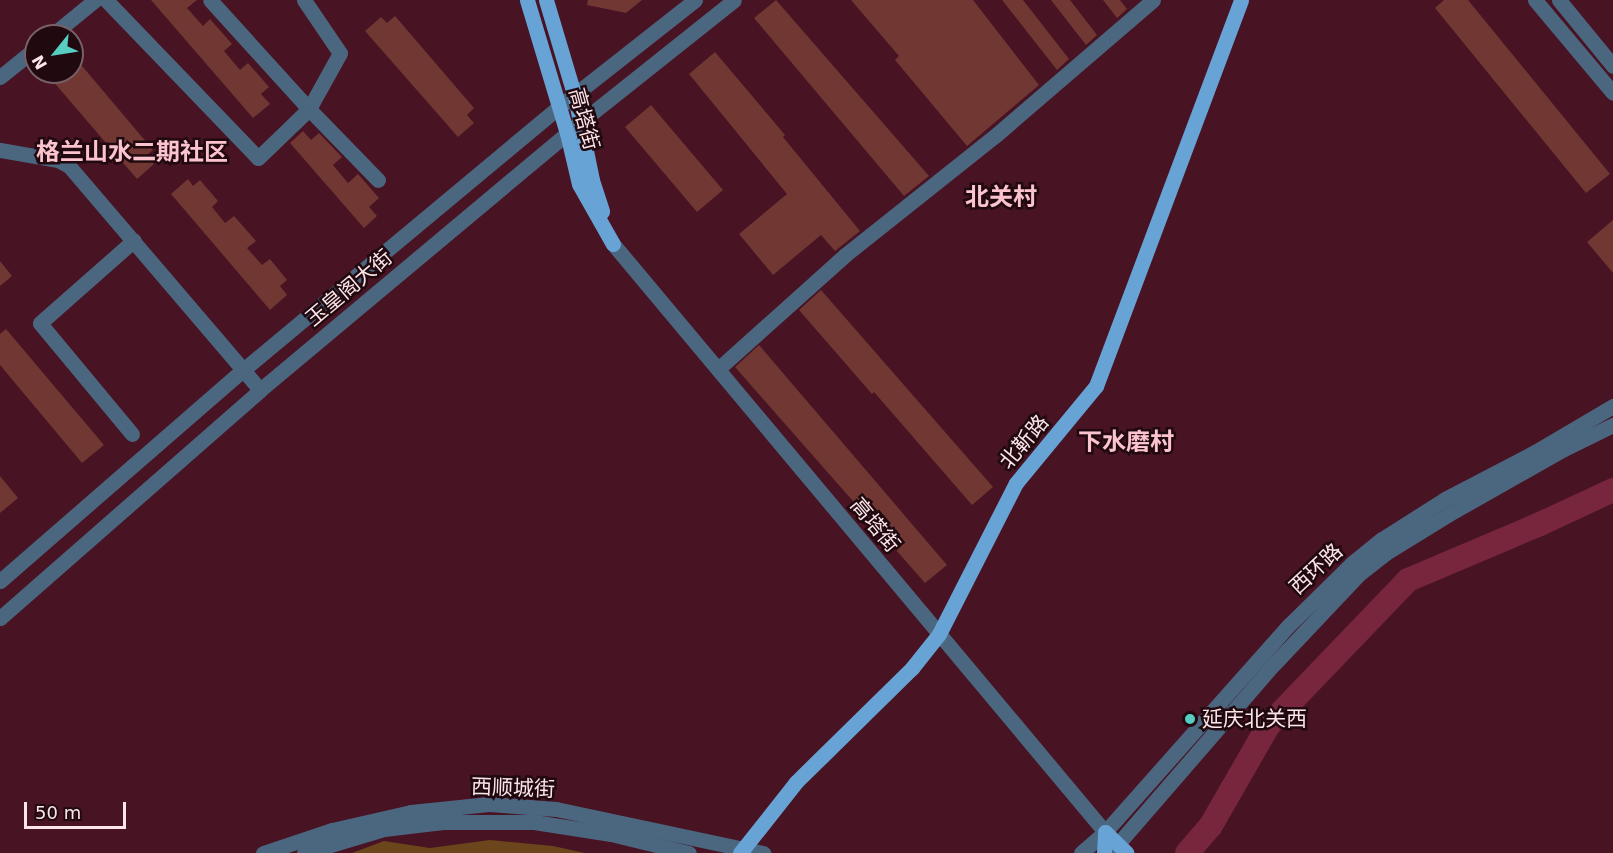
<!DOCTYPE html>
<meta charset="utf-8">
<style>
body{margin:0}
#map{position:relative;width:1613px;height:853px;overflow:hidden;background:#481323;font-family:"DejaVu Sans","Noto Sans SC",sans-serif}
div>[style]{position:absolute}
.green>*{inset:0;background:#6b451b}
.river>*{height:24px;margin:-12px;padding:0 12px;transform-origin:12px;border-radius:12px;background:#77263e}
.building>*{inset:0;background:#703733}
.minor>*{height:15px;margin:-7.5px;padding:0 7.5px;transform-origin:7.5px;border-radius:7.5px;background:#4b6780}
.major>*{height:15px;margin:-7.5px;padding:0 7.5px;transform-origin:7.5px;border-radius:7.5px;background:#68a3d6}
.dots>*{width:16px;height:16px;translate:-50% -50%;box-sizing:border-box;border:3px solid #20090f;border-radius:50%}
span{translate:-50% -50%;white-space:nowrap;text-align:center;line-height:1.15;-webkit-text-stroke:5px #20090f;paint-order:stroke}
.street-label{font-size:21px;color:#fbe5e8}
.poi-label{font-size:21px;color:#fbe5e8}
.left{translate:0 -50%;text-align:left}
.quarter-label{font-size:24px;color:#fbc3ce;font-weight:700}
.north{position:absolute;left:24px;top:24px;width:60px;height:60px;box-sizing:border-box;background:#20090f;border:2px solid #786166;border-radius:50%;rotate:240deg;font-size:16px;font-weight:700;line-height:24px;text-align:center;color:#fbe5e8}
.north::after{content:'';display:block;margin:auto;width:21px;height:27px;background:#57cec1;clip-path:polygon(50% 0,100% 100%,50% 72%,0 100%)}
.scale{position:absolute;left:24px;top:802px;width:102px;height:27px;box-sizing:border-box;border:3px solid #fbe5e8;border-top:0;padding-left:8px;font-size:18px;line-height:21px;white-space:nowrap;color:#fbe5e8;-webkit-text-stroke:4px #20090f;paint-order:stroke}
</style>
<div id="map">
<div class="green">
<div style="clip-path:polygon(490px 840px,553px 846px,585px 853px,352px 853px,384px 841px,430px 848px)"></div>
</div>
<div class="river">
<div style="left:1187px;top:853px;width:35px;rotate:-49deg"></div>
<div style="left:1210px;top:827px;width:116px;rotate:-60.1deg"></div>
<div style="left:1268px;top:726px;width:202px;rotate:-46.2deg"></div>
<div style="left:1408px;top:580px;width:143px;rotate:-23deg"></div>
<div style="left:1540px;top:524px;width:81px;rotate:-25deg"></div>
</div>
<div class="building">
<div style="clip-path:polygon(151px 0,197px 0,187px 8px,203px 26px,210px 19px,232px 44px,224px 51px,240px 70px,248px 63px,269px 87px,261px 94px,270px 104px,253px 118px)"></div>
<div style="clip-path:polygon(588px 0,642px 0,626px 13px,587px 5px)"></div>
<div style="clip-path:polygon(776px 0,929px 176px,904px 196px,754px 18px)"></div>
<div style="clip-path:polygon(851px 0,973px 0,1039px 85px,967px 146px,895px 60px,899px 56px)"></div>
<div style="clip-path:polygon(1002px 0,1023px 0,1069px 59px,1057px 70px)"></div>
<div style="clip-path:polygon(1051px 0,1070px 0,1097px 35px,1086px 45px)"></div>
<div style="clip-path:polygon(1103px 0,1120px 0,1127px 9px,1117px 18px)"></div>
<div style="clip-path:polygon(1444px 0,1468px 0,1610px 174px,1586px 193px,1435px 8px)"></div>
<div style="clip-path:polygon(395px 16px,474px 108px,467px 115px,474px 123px,458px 137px,365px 31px,381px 17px,387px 23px)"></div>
<div style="clip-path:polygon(715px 52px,785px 135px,783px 137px,860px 231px,835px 251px,821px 235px,773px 275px,739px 234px,787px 194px,689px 74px)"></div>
<div style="clip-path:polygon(72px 54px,153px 150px,147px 155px,154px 164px,137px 179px,45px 72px,72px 72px)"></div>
<div style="clip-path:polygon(651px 105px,723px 190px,697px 212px,625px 127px)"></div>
<div style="clip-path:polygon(303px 131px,311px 140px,319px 133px,342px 157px,333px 165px,348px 183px,358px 174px,379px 198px,369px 207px,377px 216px,364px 228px,290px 143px)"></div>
<div style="clip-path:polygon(188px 179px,193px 186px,200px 180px,218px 201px,212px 207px,225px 223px,234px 216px,256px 241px,247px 248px,262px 265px,270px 259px,287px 280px,280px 286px,287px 295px,270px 310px,171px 194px)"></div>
<div style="clip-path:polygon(1613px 220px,1613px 273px,1587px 242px)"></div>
<div style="clip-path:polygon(0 261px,12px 276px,0 286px)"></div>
<div style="clip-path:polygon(821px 290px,993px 487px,972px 505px,874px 392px,872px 394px,799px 310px)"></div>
<div style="clip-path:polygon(6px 329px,104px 445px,82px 463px,0 365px,0 334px)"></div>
<div style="clip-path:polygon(759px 345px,947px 565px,925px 583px,735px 367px)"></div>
<div style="clip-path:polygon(0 476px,18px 498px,0 513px)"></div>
</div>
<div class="minor">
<div style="left:106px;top:0;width:219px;rotate:46.1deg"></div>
<div style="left:258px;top:158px;width:71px;rotate:-43.9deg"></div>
<div style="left:309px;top:109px;width:147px;rotate:-132.2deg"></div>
<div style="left:304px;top:0;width:64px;rotate:55.8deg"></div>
<div style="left:340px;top:53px;width:64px;rotate:119deg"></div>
<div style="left:309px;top:109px;width:99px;rotate:45.8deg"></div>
<div style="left:1535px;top:0;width:121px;rotate:50deg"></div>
<div style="left:1559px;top:0;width:85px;rotate:50.7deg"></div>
<div style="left:51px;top:36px;width:57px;rotate:-39.3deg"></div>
<div style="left:0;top:77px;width:46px;rotate:-38.9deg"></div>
<div style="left:0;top:150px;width:59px;rotate:9.8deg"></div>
<div style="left:58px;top:160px;width:13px;rotate:29deg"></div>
<div style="left:69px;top:166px;width:294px;rotate:49.5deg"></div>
<div style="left:613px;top:244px;width:767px;rotate:50.08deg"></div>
<div style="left:718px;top:369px;width:171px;rotate:-41.9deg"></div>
<div style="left:845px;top:255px;width:193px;rotate:-38.5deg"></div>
<div style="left:996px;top:135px;width:207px;rotate:-40.7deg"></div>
<div style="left:132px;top:434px;width:144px;rotate:-129.7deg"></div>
<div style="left:40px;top:323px;width:125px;rotate:-41.4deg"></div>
<div style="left:0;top:581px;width:322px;rotate:-41deg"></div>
<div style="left:243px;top:370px;width:411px;rotate:-39.8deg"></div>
<div style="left:559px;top:107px;width:173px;rotate:-38.2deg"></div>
<div style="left:0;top:618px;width:346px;rotate:-41.2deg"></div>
<div style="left:260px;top:390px;width:400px;rotate:-39.9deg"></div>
<div style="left:567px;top:133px;width:213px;rotate:-38.5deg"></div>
<div style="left:263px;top:853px;width:73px;rotate:-18.4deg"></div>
<div style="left:332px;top:830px;width:81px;rotate:-12.8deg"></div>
<div style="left:411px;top:812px;width:78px;rotate:-5.9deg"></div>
<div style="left:489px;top:804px;width:67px;rotate:4.3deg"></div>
<div style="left:556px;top:809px;width:212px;rotate:12deg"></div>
<div style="left:304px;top:853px;width:84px;rotate:-16.7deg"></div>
<div style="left:384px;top:829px;width:59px;rotate:-6.8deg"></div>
<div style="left:443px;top:822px;width:91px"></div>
<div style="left:534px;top:822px;width:78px;rotate:8.9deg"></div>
<div style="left:611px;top:834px;width:80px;rotate:13.7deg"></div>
<div style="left:1081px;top:853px;width:32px;rotate:-41deg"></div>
<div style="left:1105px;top:832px;width:277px;rotate:-48.4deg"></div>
<div style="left:1289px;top:625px;width:88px;rotate:-44.5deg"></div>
<div style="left:1352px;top:563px;width:38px;rotate:-39deg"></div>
<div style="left:1382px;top:539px;width:75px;rotate:-32.4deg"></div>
<div style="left:1445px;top:499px;width:102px;rotate:-27.6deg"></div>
<div style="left:1535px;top:452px;width:91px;rotate:-30.5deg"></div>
<div style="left:1110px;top:853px;width:250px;rotate:-49.1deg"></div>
<div style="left:1274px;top:664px;width:124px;rotate:-46.6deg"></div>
<div style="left:1359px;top:574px;width:34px;rotate:-38deg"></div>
<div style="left:1386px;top:553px;width:74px;rotate:-31.8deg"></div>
<div style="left:1449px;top:514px;width:132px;rotate:-29.5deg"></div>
<div style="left:1564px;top:449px;width:55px;rotate:-26.1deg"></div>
</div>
<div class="major">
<div style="left:527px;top:0;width:139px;rotate:73.3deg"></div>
<div style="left:567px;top:133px;width:52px;rotate:76.8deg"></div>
<div style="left:579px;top:184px;width:69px;rotate:60.5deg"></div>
<div style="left:546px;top:0;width:101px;rotate:73.4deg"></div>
<div style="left:575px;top:97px;width:85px;rotate:78.4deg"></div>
<div style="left:592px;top:180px;width:33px;rotate:72deg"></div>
<div style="left:1105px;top:832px;width:30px;rotate:44deg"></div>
<div style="left:740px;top:853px;width:90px;rotate:-51.7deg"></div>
<div style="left:796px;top:782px;width:163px;rotate:-44.5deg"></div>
<div style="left:912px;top:668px;width:43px;rotate:-51.5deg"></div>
<div style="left:939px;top:634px;width:169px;rotate:-63deg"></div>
<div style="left:1016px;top:483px;width:126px;rotate:-50.5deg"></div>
<div style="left:1096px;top:386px;width:412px;rotate:-69.4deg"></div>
<div style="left:1104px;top:853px;width:21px;rotate:-87deg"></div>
</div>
<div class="dots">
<div style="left:1190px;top:719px;background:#57cec1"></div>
</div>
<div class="street-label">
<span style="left:584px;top:119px;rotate:75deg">高塔街</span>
<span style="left:349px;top:288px;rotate:-40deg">玉皇阁大街</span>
<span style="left:1024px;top:442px;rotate:-50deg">北靳路</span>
<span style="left:875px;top:525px;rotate:50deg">高塔街</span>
<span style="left:1316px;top:569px;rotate:-43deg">西环路</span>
<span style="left:513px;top:788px;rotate:2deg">西顺城街</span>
</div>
<div class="poi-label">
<span class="left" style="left:1202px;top:719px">延庆北关西</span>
</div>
<div class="quarter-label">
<span style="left:132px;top:153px">格兰山水二期社区</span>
<span style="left:1001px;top:198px">北关村</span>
<span style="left:1126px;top:443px">下水磨村</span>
</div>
<div class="north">N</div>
<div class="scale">50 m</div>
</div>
